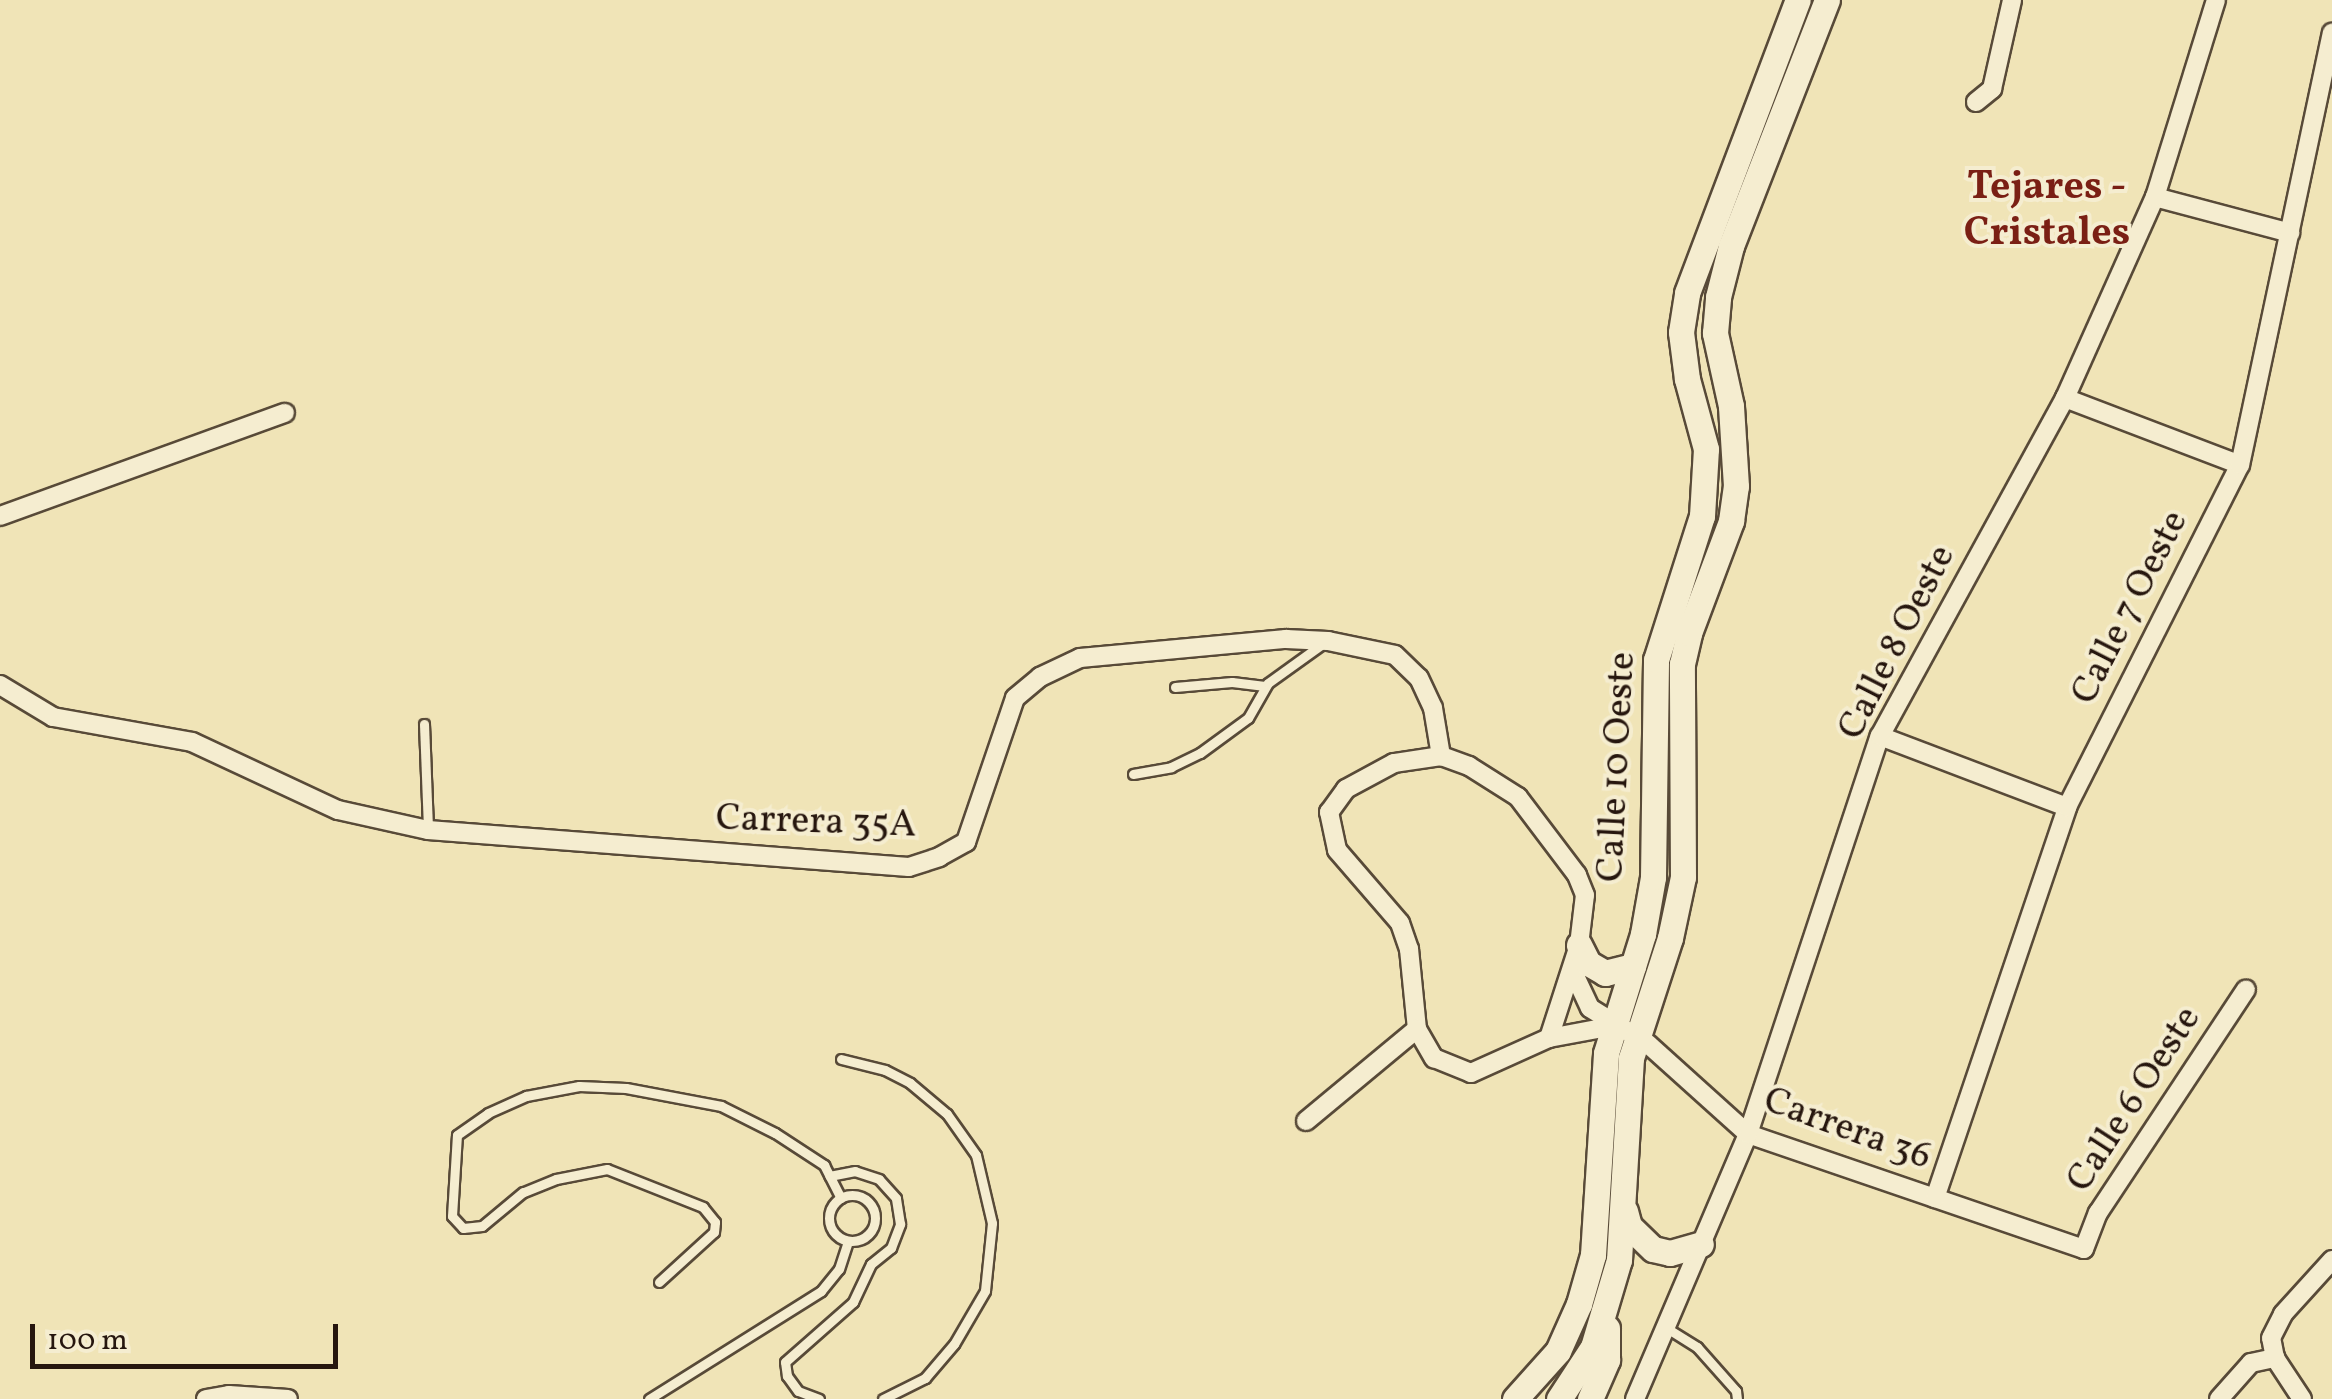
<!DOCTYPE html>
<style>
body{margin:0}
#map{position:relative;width:2332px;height:1399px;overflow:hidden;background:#f0e4b7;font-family:Vollkorn,serif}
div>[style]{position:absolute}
.roads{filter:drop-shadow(2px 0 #584a38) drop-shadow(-2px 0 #584a38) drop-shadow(0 2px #584a38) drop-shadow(0 -2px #584a38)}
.service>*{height:9px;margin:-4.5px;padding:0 4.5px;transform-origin:4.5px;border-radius:4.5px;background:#f5edd0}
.service>.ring{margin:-4.5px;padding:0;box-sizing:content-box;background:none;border:9px solid #f5edd0;border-radius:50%}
.minor>*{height:18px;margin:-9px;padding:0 9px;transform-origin:9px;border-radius:9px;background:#f5edd0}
.secondary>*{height:25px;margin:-12.5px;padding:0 12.5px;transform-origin:12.5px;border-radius:12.5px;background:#f5edd0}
span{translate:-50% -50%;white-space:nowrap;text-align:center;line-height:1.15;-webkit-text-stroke:8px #f5edd0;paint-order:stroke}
.street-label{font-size:38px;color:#26160e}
.neighbourhood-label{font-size:40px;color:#7a1f14;font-weight:700}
.scale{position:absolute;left:30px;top:1324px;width:308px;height:45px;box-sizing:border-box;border:5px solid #26160e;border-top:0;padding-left:12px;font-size:30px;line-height:35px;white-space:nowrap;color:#26160e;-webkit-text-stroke:8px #f5edd0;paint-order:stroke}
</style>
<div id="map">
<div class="roads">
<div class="service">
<div style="left:1175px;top:687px;width:57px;rotate:-5deg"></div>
<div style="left:1232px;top:682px;width:33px;rotate:7deg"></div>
<div style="left:424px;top:724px;width:106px;rotate:87.8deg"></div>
<div style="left:1133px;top:774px;width:39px;rotate:-10deg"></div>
<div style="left:1171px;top:767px;width:32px;rotate:-26deg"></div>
<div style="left:1200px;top:753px;width:59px;rotate:-36.1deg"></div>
<div style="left:1248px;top:718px;width:40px;rotate:-60.3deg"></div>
<div style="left:1268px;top:683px;width:70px;rotate:-35.7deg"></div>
<div style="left:841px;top:1059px;width:45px;rotate:14deg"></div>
<div style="left:885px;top:1070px;width:28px;rotate:27deg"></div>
<div style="left:910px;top:1083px;width:48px;rotate:40deg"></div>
<div style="left:947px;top:1114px;width:50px;rotate:54.7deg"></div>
<div style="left:976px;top:1155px;width:70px;rotate:76.8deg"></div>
<div style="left:992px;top:1223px;width:68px;rotate:95.9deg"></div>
<div style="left:985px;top:1291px;width:61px;rotate:120.3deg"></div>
<div style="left:954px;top:1344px;width:45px;rotate:130.5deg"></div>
<div style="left:925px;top:1378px;width:47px;rotate:153.4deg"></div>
<div class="ring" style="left:829px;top:1195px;width:37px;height:37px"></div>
<div style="left:659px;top:1282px;width:74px;rotate:-42.3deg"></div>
<div style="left:714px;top:1232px;width:10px;rotate:-84deg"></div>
<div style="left:715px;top:1222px;width:19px;rotate:-129deg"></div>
<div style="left:703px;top:1207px;width:103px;rotate:-158.4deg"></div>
<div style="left:607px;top:1169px;width:52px;rotate:168.9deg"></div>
<div style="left:556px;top:1179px;width:35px;rotate:158deg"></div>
<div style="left:523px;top:1192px;width:53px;rotate:140.3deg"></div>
<div style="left:482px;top:1226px;width:19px;rotate:174deg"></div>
<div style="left:463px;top:1228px;width:16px;rotate:-133deg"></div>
<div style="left:452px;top:1216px;width:81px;rotate:-86.5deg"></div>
<div style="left:457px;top:1135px;width:38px;rotate:-35deg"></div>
<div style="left:488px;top:1113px;width:42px;rotate:-24.1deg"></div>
<div style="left:526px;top:1096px;width:54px;rotate:-10.7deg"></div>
<div style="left:579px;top:1086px;width:47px;rotate:2.4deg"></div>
<div style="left:626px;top:1088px;width:97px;rotate:10.7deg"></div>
<div style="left:721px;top:1106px;width:60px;rotate:26.6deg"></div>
<div style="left:775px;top:1133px;width:59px;rotate:33.1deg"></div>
<div style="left:824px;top:1165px;width:37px;rotate:63deg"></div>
<div style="left:1665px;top:1327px;width:38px;rotate:32deg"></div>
<div style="left:1697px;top:1347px;width:59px;rotate:48.4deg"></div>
<div style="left:1736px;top:1391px;width:8px;rotate:83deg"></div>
<div style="left:649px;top:1399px;width:203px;rotate:-32.1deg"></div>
<div style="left:821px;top:1291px;width:28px;rotate:-51deg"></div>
<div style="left:839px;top:1269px;width:28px;rotate:-72deg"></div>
<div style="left:819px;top:1399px;width:22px;rotate:-159deg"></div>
<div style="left:798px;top:1391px;width:19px;rotate:-126deg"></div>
<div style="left:787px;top:1376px;width:14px;rotate:-98deg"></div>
<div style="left:785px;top:1362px;width:91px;rotate:-41.4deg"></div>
<div style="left:853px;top:1302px;width:42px;rotate:-64.7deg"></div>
<div style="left:871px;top:1264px;width:26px;rotate:-39deg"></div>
<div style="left:891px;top:1248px;width:26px;rotate:-69deg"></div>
<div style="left:900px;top:1224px;width:26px;rotate:-99deg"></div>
<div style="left:896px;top:1198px;width:25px;rotate:-132deg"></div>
<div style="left:879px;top:1179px;width:25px;rotate:-162deg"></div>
<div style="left:855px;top:1171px;width:26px;rotate:169deg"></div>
</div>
<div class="minor">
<div style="left:1976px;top:102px;width:21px;rotate:-39deg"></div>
<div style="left:1992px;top:89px;width:91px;rotate:-77.3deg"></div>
<div style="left:2155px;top:197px;width:140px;rotate:14.9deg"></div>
<div style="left:2065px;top:398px;width:187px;rotate:20.9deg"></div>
<div style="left:0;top:516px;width:303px;rotate:-19.9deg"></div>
<div style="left:0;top:685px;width:62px;rotate:31.1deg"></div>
<div style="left:53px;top:717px;width:141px;rotate:10.2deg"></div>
<div style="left:192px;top:742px;width:161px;rotate:25deg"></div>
<div style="left:338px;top:810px;width:92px;rotate:12.5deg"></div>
<div style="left:428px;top:830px;width:482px;rotate:4.4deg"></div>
<div style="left:909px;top:867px;width:32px;rotate:-18deg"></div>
<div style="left:939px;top:857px;width:31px;rotate:-29deg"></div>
<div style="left:966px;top:842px;width:152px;rotate:-71.2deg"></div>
<div style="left:1015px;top:698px;width:33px;rotate:-40deg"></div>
<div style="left:1040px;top:677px;width:44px;rotate:-25.4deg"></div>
<div style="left:1080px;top:658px;width:207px;rotate:-5.3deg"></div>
<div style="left:1286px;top:639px;width:42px;rotate:2.7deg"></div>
<div style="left:1328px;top:641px;width:68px;rotate:11.8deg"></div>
<div style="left:1395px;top:655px;width:33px;rotate:44deg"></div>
<div style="left:1419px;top:678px;width:33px;rotate:65deg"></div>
<div style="left:1433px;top:708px;width:49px;rotate:80.5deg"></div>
<div style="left:1880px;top:736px;width:200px;rotate:20.8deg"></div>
<div style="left:1576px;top:963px;width:15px;rotate:90deg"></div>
<div style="left:1576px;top:978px;width:33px;rotate:65deg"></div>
<div style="left:1590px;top:1008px;width:68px;rotate:31.8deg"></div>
<div style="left:1648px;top:1044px;width:135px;rotate:42deg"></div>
<div style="left:1748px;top:1134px;width:355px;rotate:18.9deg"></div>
<div style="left:2084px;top:1249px;width:39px;rotate:-69deg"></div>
<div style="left:2098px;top:1213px;width:268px;rotate:-56.5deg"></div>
<div style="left:1549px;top:1038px;width:98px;rotate:-72.1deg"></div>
<div style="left:1579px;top:945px;width:50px;rotate:-83.2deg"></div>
<div style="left:1585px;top:895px;width:22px;rotate:-112deg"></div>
<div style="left:1577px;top:875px;width:98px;rotate:-127.1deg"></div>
<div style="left:1518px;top:797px;width:58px;rotate:-147.7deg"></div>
<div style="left:1469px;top:766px;width:30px;rotate:-160deg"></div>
<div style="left:1441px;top:756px;width:48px;rotate:171.5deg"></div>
<div style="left:1394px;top:763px;width:55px;rotate:151.6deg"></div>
<div style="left:1346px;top:789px;width:29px;rotate:126deg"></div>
<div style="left:1329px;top:812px;width:39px;rotate:78deg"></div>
<div style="left:1337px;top:850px;width:96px;rotate:49.2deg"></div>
<div style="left:1400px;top:923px;width:28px;rotate:71deg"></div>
<div style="left:1409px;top:949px;width:80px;rotate:84.3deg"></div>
<div style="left:1417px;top:1029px;width:34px;rotate:60deg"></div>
<div style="left:1434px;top:1058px;width:40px;rotate:22deg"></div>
<div style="left:1471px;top:1073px;width:85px;rotate:-24.2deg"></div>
<div style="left:1549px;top:1038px;width:66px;rotate:-10.5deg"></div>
<div style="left:1306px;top:1121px;width:144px;rotate:-39.7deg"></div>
<div style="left:1935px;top:1198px;width:413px;rotate:-71.3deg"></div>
<div style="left:2067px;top:807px;width:383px;rotate:-63.2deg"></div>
<div style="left:2240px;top:465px;width:442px;rotate:-78deg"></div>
<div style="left:206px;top:1399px;width:23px;rotate:-10deg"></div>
<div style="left:229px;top:1395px;width:59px;rotate:3.9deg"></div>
<div style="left:1635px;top:1399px;width:288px;rotate:-66.9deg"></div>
<div style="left:1748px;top:1134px;width:419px;rotate:-71.7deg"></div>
<div style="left:1880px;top:736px;width:385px;rotate:-61.3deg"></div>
<div style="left:2065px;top:398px;width:220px;rotate:-65.9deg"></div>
<div style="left:2155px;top:197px;width:206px;rotate:-72.8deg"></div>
<div style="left:2219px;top:1399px;width:48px;rotate:-48.4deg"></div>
<div style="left:2251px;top:1363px;width:25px;rotate:-12deg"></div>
<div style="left:2302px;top:1399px;width:49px;rotate:-123.4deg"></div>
<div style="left:2275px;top:1358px;width:20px;rotate:-101deg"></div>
<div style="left:2271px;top:1338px;width:27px;rotate:-63deg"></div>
<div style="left:2283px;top:1314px;width:73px;rotate:-47.8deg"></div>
</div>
<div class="secondary">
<div style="left:1579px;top:945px;width:20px;rotate:63deg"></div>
<div style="left:1588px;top:963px;width:20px;rotate:30deg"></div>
<div style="left:1605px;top:973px;width:29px;rotate:-14deg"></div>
<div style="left:1625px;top:1211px;width:16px;rotate:75deg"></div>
<div style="left:1629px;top:1226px;width:33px;rotate:44deg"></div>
<div style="left:1653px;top:1249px;width:17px;rotate:13deg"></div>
<div style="left:1670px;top:1253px;width:32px;rotate:-16deg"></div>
<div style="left:1515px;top:1399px;width:64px;rotate:-48.1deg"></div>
<div style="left:1558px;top:1351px;width:51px;rotate:-65.9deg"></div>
<div style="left:1579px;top:1304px;width:51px;rotate:-74.1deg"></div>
<div style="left:1593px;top:1255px;width:202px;rotate:-86.3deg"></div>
<div style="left:1606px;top:1053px;width:125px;rotate:-72.7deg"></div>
<div style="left:1643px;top:934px;width:58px;rotate:-80deg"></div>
<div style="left:1653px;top:877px;width:217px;rotate:-89.2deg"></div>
<div style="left:1656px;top:660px;width:151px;rotate:-72.3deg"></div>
<div style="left:1702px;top:516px;width:67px;rotate:-86.6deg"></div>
<div style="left:1706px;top:449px;width:73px;rotate:-105.2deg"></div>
<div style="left:1687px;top:379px;width:47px;rotate:-97.3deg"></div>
<div style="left:1681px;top:332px;width:39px;rotate:-81deg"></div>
<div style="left:1687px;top:293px;width:313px;rotate:-69.3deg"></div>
<div style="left:1559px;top:1399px;width:62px;rotate:-56.8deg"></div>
<div style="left:1593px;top:1347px;width:91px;rotate:-73.4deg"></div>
<div style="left:1619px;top:1260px;width:202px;rotate:-86.6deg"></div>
<div style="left:1631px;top:1058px;width:126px;rotate:-72deg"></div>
<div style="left:1670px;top:938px;width:62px;rotate:-78deg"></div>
<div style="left:1683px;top:877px;width:213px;rotate:-90.3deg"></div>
<div style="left:1682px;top:664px;width:32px;rotate:-77deg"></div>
<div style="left:1689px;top:633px;width:120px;rotate:-69.4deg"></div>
<div style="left:1731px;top:521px;width:35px;rotate:-82deg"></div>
<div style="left:1736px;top:486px;width:80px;rotate:-93.6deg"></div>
<div style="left:1731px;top:406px;width:75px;rotate:-102.4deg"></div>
<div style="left:1715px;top:333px;width:36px;rotate:-85deg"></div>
<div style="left:1718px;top:297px;width:53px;rotate:-75.7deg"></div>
<div style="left:1731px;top:246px;width:264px;rotate:-68.7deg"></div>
<div style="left:1590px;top:1399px;width:43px;rotate:-66.4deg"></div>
<div style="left:1607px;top:1360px;width:32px;rotate:-90deg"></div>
</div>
</div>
<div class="street-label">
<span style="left:2131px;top:608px;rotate:-63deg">Calle 7 Oeste</span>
<span style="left:1898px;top:643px;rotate:-63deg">Calle 8 Oeste</span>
<span style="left:1618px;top:767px;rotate:-87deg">Calle 10 Oeste</span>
<span style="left:816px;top:823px;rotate:2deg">Carrera 35A</span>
<span style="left:2135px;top:1100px;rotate:-57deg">Calle 6 Oeste</span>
<span style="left:1847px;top:1130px;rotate:20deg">Carrera 36</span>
</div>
<div class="neighbourhood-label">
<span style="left:2047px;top:211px">Tejares -<br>Cristales</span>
</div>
<div class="scale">100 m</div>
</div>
